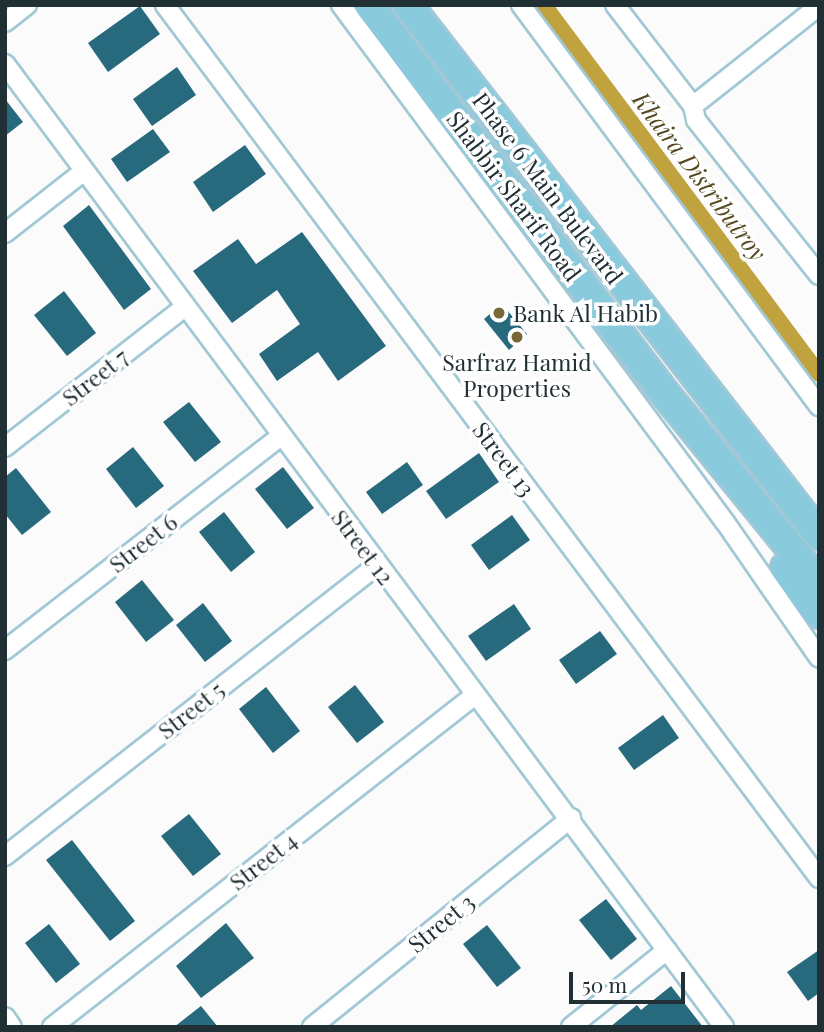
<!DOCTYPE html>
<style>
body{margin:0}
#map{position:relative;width:824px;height:1032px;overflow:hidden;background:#fbfbfb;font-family:"Playfair Display",serif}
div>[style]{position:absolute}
.canal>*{height:16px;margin:-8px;padding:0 8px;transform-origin:8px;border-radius:8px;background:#c0a23f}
.building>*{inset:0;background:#27697d}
.roads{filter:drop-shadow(2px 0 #a2c8d6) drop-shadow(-2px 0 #a2c8d6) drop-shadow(0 2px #a2c8d6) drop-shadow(0 -2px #a2c8d6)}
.minor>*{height:18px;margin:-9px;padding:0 9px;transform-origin:9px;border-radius:9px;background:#fff}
.primary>*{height:28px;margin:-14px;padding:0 14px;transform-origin:14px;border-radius:14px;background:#89cadd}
.dots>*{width:19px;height:19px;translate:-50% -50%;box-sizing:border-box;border:4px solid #fff;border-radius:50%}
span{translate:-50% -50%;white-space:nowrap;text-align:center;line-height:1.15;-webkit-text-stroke:7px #fff;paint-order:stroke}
.street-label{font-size:23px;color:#213035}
.poi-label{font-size:23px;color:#213035}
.left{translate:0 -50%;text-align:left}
.water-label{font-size:24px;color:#564921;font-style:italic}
.frame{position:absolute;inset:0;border:7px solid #213035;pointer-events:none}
.scale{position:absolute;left:569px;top:972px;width:116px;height:32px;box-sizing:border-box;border:4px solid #213035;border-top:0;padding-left:9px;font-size:21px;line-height:24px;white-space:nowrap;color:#213035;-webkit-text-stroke:5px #fff;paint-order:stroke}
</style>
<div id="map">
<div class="canal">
<div style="left:544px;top:5px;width:460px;rotate:53.3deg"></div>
</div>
<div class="building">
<div style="clip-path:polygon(140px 6px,160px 34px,108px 72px,88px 43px)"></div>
<div style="clip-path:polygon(177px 67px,196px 95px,152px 126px,133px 99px)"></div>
<div style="clip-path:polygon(5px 99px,23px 122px,5px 136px)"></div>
<div style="clip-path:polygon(153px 129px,170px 152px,127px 182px,111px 159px)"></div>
<div style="clip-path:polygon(245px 145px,266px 174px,213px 212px,193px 182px)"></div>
<div style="clip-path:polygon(89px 205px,151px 289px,124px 310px,63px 226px)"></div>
<div style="clip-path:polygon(302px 232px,386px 346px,338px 381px,318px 352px,277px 381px,259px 354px,300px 324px,277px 290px,232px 323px,193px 271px,238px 239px,256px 264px)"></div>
<div style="clip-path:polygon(64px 291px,96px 333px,67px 356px,34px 315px)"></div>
<div style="clip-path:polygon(502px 304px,527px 334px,509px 350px,484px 319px)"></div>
<div style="clip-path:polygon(189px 402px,221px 442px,195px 462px,163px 422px)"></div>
<div style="clip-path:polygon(133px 447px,164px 486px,136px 508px,106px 469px)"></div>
<div style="clip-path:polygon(479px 453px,499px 482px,446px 519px,426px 491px)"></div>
<div style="clip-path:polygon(407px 462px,423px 485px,382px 514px,366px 492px)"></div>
<div style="clip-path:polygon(283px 467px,314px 508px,287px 529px,255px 489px)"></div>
<div style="clip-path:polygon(16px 468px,51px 512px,22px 535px,5px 514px,5px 477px)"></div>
<div style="clip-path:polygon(224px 512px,255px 552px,231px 572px,199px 532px)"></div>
<div style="clip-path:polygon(512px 515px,530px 540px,489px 570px,471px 545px)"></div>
<div style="clip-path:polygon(142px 580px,174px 620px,146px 642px,115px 602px)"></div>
<div style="clip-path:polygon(203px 603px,232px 641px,205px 662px,176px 625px)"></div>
<div style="clip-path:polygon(514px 604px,531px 629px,486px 661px,468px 636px)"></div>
<div style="clip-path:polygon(600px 631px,617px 654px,576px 684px,559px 660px)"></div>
<div style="clip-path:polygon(355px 685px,384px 722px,357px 743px,328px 707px)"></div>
<div style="clip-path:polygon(266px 687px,300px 731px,273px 753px,239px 709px)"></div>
<div style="clip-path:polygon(663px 715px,679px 738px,634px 770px,618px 748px)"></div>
<div style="clip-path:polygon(189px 814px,221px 854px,193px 876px,161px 836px)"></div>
<div style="clip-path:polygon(72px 840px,135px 921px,110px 941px,46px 860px)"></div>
<div style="clip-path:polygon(606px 899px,637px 939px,611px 960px,579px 920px)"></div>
<div style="clip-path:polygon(226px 923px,254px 958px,201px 998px,176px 966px)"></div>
<div style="clip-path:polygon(49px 924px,80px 964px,56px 983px,25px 943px)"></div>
<div style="clip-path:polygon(487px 925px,521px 968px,497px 987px,463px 944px)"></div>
<div style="clip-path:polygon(819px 950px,819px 993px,808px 1001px,787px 972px)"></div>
<div style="clip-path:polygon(671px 986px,703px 1027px,610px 1027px,637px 1005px,641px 1010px)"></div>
<div style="clip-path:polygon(201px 1006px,218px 1027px,174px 1027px)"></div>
</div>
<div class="roads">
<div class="minor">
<div style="left:165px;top:5px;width:1091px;rotate:53.16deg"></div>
<div style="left:341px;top:5px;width:644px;rotate:53.4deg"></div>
<div style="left:725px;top:522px;width:165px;rotate:55.3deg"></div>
<div style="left:521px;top:5px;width:500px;rotate:53.4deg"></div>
<div style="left:615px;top:5px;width:128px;rotate:52.3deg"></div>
<div style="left:819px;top:6px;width:161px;rotate:141.6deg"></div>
<div style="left:693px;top:106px;width:14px;rotate:78deg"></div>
<div style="left:696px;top:120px;width:198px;rotate:51.6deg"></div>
<div style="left:5px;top:22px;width:28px;rotate:-38deg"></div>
<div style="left:5px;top:64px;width:1202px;rotate:53.25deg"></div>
<div style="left:5px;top:233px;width:100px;rotate:-38.1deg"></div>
<div style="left:5px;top:447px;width:228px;rotate:-37.9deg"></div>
<div style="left:5px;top:650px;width:349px;rotate:-37.8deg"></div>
<div style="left:5px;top:856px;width:472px;rotate:-38deg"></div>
<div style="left:5px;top:1017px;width:12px;rotate:55deg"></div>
<div style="left:52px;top:1027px;width:538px;rotate:-38.13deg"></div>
<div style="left:312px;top:1027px;width:333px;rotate:-38.9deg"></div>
<div style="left:571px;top:1027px;width:123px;rotate:-38.7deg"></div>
</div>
<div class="primary">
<div style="left:369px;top:5px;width:479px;rotate:52.7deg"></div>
<div style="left:659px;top:386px;width:254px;rotate:50.9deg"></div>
<div style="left:408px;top:5px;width:671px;rotate:52.21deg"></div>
<div style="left:785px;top:568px;width:57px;rotate:53.5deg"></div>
</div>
</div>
<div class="dots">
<div style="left:499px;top:313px;background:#786836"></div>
<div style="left:517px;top:337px;background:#786836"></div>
</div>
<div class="street-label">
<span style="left:548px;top:188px;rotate:53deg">Phase 6 Main Bulevard</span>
<span style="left:514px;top:196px;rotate:53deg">Shabbir Sharif Road</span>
<span style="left:95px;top:377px;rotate:-38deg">Street 7</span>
<span style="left:504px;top:459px;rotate:53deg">Street 13</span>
<span style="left:143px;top:543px;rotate:-38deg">Street 6</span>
<span style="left:363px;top:547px;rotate:53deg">Street 12</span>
<span style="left:191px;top:710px;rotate:-38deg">Street 5</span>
<span style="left:263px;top:861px;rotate:-38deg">Street 4</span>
<span style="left:441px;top:923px;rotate:-39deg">Street 3</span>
</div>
<div class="poi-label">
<span class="left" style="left:513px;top:313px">Bank Al Habib</span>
<span style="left:517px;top:375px">Sarfraz Hamid<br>Properties</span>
</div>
<div class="water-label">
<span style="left:700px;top:176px;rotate:53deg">Khaira Distributroy</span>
</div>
<div class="frame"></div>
<div class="scale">50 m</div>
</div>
